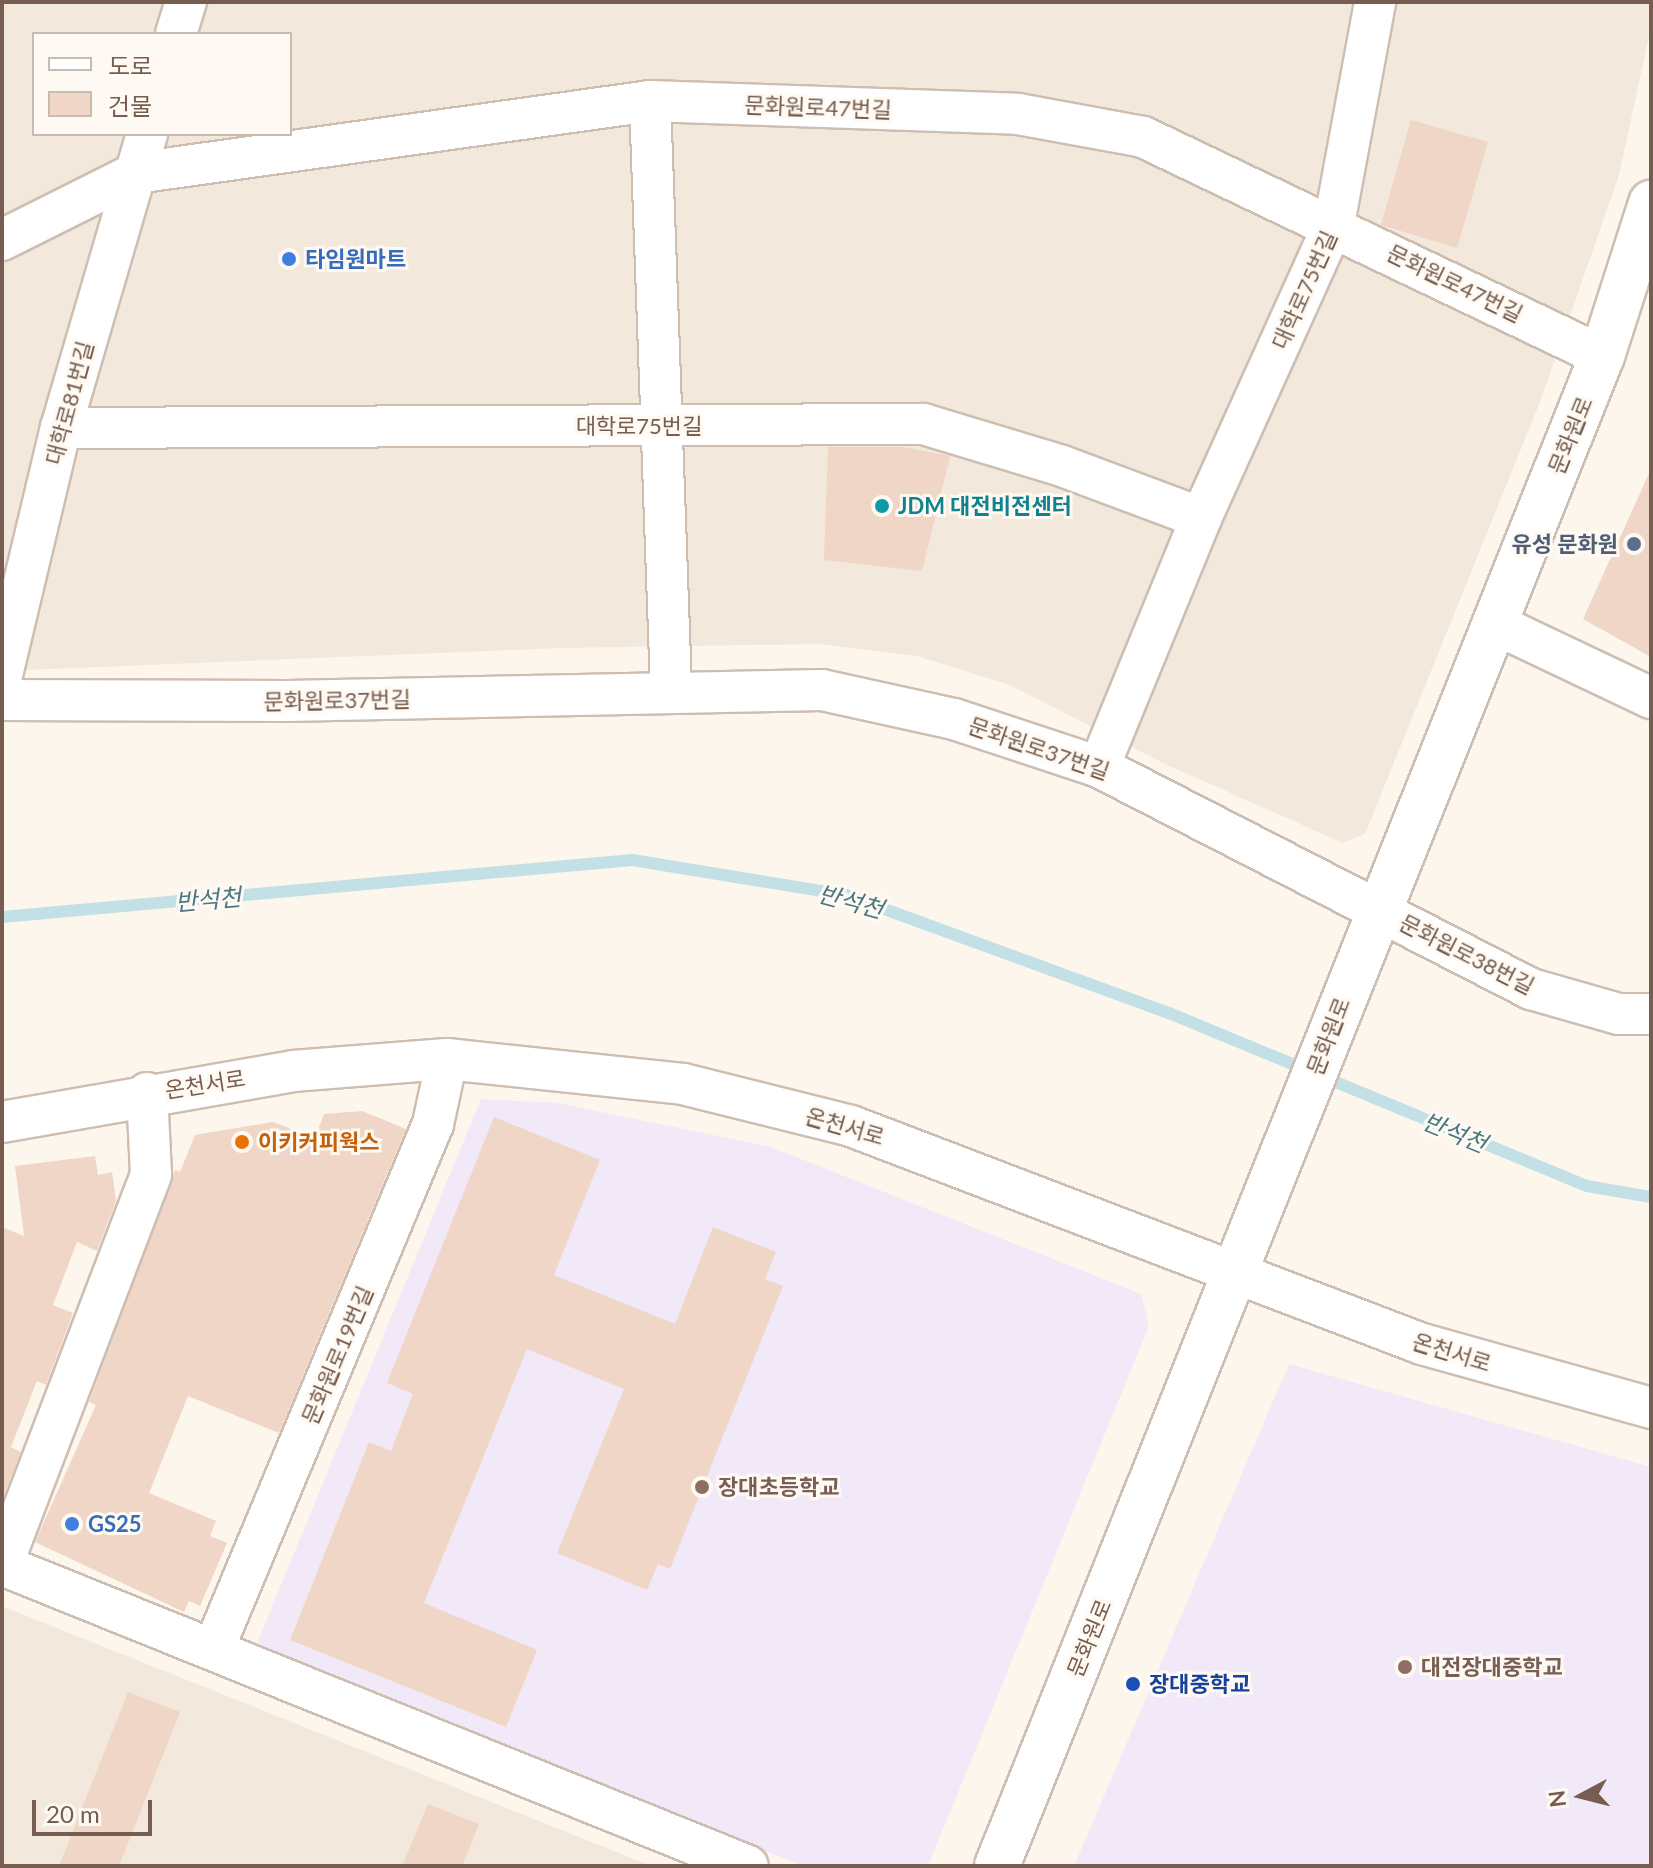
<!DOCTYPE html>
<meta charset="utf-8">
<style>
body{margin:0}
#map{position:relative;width:1653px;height:1868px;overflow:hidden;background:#fcf6ed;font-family:Lato,"Noto Sans KR",sans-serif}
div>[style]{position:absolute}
.residential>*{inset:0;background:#f3e8dc}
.education>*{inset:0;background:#f2e9f8}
.stream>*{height:12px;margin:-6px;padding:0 6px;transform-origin:6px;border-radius:6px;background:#c2e0e5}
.building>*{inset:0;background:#efd6c6}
.roads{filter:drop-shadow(2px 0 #cebeb2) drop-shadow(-2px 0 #cebeb2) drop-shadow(0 2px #cebeb2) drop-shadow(0 -2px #cebeb2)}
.street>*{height:40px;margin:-20px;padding:0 20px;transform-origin:20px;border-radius:20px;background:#fff}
.secondary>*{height:44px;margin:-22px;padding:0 22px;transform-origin:22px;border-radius:22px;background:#fff}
.dots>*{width:22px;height:22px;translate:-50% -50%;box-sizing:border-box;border:4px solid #fefaf3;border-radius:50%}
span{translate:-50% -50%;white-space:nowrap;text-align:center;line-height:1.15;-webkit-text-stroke:6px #fefaf3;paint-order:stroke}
.street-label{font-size:22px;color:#765d50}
.shop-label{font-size:22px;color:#366cbe;font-weight:700}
.left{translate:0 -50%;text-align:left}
.culture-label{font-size:22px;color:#0d838f;font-weight:700}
.service-label{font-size:22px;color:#4e5e75;font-weight:700}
.right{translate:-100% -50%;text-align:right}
.food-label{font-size:22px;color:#c56008;font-weight:700}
.education-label{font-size:22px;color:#785e54;font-weight:700}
.transit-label{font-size:22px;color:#164399;font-weight:700}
.water-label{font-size:24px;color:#487880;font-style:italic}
.frame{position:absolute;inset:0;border:4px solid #765d50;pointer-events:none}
.legend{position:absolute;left:32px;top:32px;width:260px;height:104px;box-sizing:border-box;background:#fefaf3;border:2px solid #c8bbb2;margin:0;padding:10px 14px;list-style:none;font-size:24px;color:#765d50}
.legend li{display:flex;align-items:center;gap:16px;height:40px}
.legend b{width:40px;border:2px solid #c8bbb2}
.north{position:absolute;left:1541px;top:1756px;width:80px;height:80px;-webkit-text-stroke:6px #fefaf3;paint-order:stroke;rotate:263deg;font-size:22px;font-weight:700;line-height:32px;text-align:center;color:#765d50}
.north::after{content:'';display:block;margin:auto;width:28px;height:36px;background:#765d50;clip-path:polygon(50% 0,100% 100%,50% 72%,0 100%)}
.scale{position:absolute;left:32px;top:1800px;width:120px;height:36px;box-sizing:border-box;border:4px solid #765d50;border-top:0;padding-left:10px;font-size:24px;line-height:28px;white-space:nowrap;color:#765d50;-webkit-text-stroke:6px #fefaf3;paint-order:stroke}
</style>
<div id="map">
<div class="residential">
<div style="clip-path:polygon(evenodd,2px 2px,1651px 2px,1651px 27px,1619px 175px,1540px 402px,1365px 834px,1343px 843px,1163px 763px,1010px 685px,917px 656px,819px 644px,560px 648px,2px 671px,2px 2px,34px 34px,290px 34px,290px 134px,34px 134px,34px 34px)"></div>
<div style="clip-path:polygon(2px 1606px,652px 1866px,2px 1866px)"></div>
</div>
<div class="education">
<div style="clip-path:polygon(481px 1099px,558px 1103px,771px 1147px,1141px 1294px,1149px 1326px,928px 1866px,803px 1866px,255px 1648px)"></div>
<div style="clip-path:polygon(1289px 1364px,1651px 1467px,1651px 1866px,1074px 1866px)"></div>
</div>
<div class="stream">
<div style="left:2px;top:917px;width:633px;rotate:-5.17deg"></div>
<div style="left:632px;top:860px;width:217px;rotate:9.3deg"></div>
<div style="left:846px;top:895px;width:344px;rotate:20.1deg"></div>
<div style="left:1169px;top:1013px;width:452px;rotate:22.5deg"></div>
<div style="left:1587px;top:1186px;width:65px;rotate:9.8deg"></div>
</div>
<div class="building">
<div style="clip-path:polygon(1411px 120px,1488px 142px,1457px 248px,1381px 225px)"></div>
<div style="clip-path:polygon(828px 447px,903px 447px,950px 456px,922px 571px,824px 560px)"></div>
<div style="clip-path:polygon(1651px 469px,1651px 657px,1583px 619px)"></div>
<div style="clip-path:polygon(362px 1111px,406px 1129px,279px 1433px,188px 1396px,149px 1493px,216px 1521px,210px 1536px,227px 1543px,200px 1606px,189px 1601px,184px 1612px,35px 1542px,96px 1405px,89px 1402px,175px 1170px,180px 1172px,195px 1135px,273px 1122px,315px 1138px,324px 1114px)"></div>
<div style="clip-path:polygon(494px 1117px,600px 1160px,554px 1275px,675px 1324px,713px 1227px,776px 1252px,765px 1279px,783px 1286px,670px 1569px,658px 1564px,647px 1590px,557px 1553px,624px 1389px,527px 1349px,424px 1603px,537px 1650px,506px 1727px,290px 1640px,369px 1442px,391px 1451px,413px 1394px,387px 1383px)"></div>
<div style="clip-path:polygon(95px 1156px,98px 1175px,112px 1172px,116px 1201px,97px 1251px,77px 1242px,53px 1305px,73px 1313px,46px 1385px,37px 1381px,11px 1447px,21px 1452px,2px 1500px,2px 1227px,24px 1236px,15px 1166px)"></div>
<div style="clip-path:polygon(128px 1692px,180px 1712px,119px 1866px,59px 1866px)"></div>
<div style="clip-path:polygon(428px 1804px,479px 1824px,462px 1866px,402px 1866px)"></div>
</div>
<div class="roads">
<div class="street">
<div style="left:176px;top:34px;width:34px;rotate:-73deg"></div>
<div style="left:650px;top:101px;width:588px;rotate:87.95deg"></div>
<div style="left:2px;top:240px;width:150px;rotate:-26.6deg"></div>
<div style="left:136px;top:173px;width:519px;rotate:-7.97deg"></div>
<div style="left:650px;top:101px;width:368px;rotate:2deg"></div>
<div style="left:1018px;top:114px;width:127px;rotate:10.4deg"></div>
<div style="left:1143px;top:137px;width:509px;rotate:25.51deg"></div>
<div style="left:61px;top:428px;width:862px;rotate:-0.27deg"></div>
<div style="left:923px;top:424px;width:145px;rotate:16.8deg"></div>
<div style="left:1062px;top:466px;width:148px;rotate:20.5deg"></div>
<div style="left:1493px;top:623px;width:175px;rotate:25.4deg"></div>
<div style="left:2px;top:675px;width:254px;rotate:-76.6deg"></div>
<div style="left:61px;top:428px;width:306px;rotate:-73.7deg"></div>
<div style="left:2px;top:700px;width:285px;rotate:0.2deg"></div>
<div style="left:287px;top:701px;width:535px;rotate:-1.18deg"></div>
<div style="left:822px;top:690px;width:135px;rotate:12.4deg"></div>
<div style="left:954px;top:719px;width:153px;rotate:18.3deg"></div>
<div style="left:1099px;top:767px;width:486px;rotate:27.2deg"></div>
<div style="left:1531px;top:989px;width:91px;rotate:15.9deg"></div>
<div style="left:1619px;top:1014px;width:32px"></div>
<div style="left:1099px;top:767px;width:269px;rotate:-67.7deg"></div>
<div style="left:1201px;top:518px;width:323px;rotate:-65.7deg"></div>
<div style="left:1334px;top:224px;width:226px;rotate:-79.5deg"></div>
<div style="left:2px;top:1122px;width:295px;rotate:-9.9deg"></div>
<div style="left:293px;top:1071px;width:154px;rotate:-4.5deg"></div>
<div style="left:447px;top:1059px;width:237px;rotate:6deg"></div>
<div style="left:683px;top:1084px;width:173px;rotate:14deg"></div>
<div style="left:851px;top:1126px;width:611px;rotate:20.9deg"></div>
<div style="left:1422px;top:1344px;width:238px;rotate:15.6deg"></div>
<div style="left:2px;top:1565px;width:804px;rotate:21.97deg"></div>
<div style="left:2px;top:1565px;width:418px;rotate:-69.1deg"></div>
<div style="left:151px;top:1174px;width:81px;rotate:-92.8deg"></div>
<div style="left:214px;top:1648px;width:568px;rotate:-67.32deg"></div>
<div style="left:433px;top:1124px;width:66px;rotate:-77.8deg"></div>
</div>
<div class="secondary">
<div style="left:997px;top:1866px;width:1627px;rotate:-68.17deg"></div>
<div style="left:1602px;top:356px;width:161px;rotate:-72.2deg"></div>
</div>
</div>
<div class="dots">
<div style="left:289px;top:259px;background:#3f7fe0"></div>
<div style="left:882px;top:506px;background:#0f9aa8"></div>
<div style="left:1634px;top:544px;background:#5c6f8a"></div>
<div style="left:242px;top:1142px;background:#e8710a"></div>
<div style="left:702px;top:1487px;background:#8d6e63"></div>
<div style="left:72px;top:1524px;background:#3f7fe0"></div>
<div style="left:1405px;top:1667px;background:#8d6e63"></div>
<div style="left:1133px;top:1684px;background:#1a4fb4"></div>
</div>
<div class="street-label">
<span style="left:818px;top:107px;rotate:2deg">문화원로47번길</span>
<span style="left:1455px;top:283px;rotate:26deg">문화원로47번길</span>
<span style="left:1304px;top:290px;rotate:-66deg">대학로75번길</span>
<span style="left:69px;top:403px;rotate:-75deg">대학로81번길</span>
<span style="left:639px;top:426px">대학로75번길</span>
<span style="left:1570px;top:435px;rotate:-68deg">문화원로</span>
<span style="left:337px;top:700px;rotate:-1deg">문화원로37번길</span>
<span style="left:1039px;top:748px;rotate:19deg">문화원로37번길</span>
<span style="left:1467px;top:954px;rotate:27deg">문화원로38번길</span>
<span style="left:1328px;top:1036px;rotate:-69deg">문화원로</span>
<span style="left:205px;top:1084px;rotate:-9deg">온천서로</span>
<span style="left:845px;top:1126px;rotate:16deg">온천서로</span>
<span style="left:1452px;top:1352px;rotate:17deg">온천서로</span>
<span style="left:337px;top:1355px;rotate:-67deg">문화원로19번길</span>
<span style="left:1089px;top:1638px;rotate:-68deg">문화원로</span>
</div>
<div class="shop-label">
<span class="left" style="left:305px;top:259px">타임원마트</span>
<span class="left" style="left:88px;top:1524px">GS25</span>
</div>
<div class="culture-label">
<span class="left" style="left:898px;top:506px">JDM 대전비전센터</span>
</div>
<div class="service-label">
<span class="right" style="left:1618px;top:544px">유성 문화원</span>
</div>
<div class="food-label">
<span class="left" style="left:258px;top:1142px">이키커피웍스</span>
</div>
<div class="education-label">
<span class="left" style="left:718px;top:1487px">장대초등학교</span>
<span class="left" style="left:1421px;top:1667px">대전장대중학교</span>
</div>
<div class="transit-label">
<span class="left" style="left:1149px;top:1684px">장대중학교</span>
</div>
<div class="water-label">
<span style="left:208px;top:899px;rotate:-5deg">반석천</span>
<span style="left:851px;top:901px;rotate:15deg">반석천</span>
<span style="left:1455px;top:1132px;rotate:22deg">반석천</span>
</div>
<div class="frame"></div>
<ul class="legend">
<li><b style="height:10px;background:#fff"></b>도로</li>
<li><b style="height:22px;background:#efd6c6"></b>건물</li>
</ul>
<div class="north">N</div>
<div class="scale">20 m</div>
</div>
